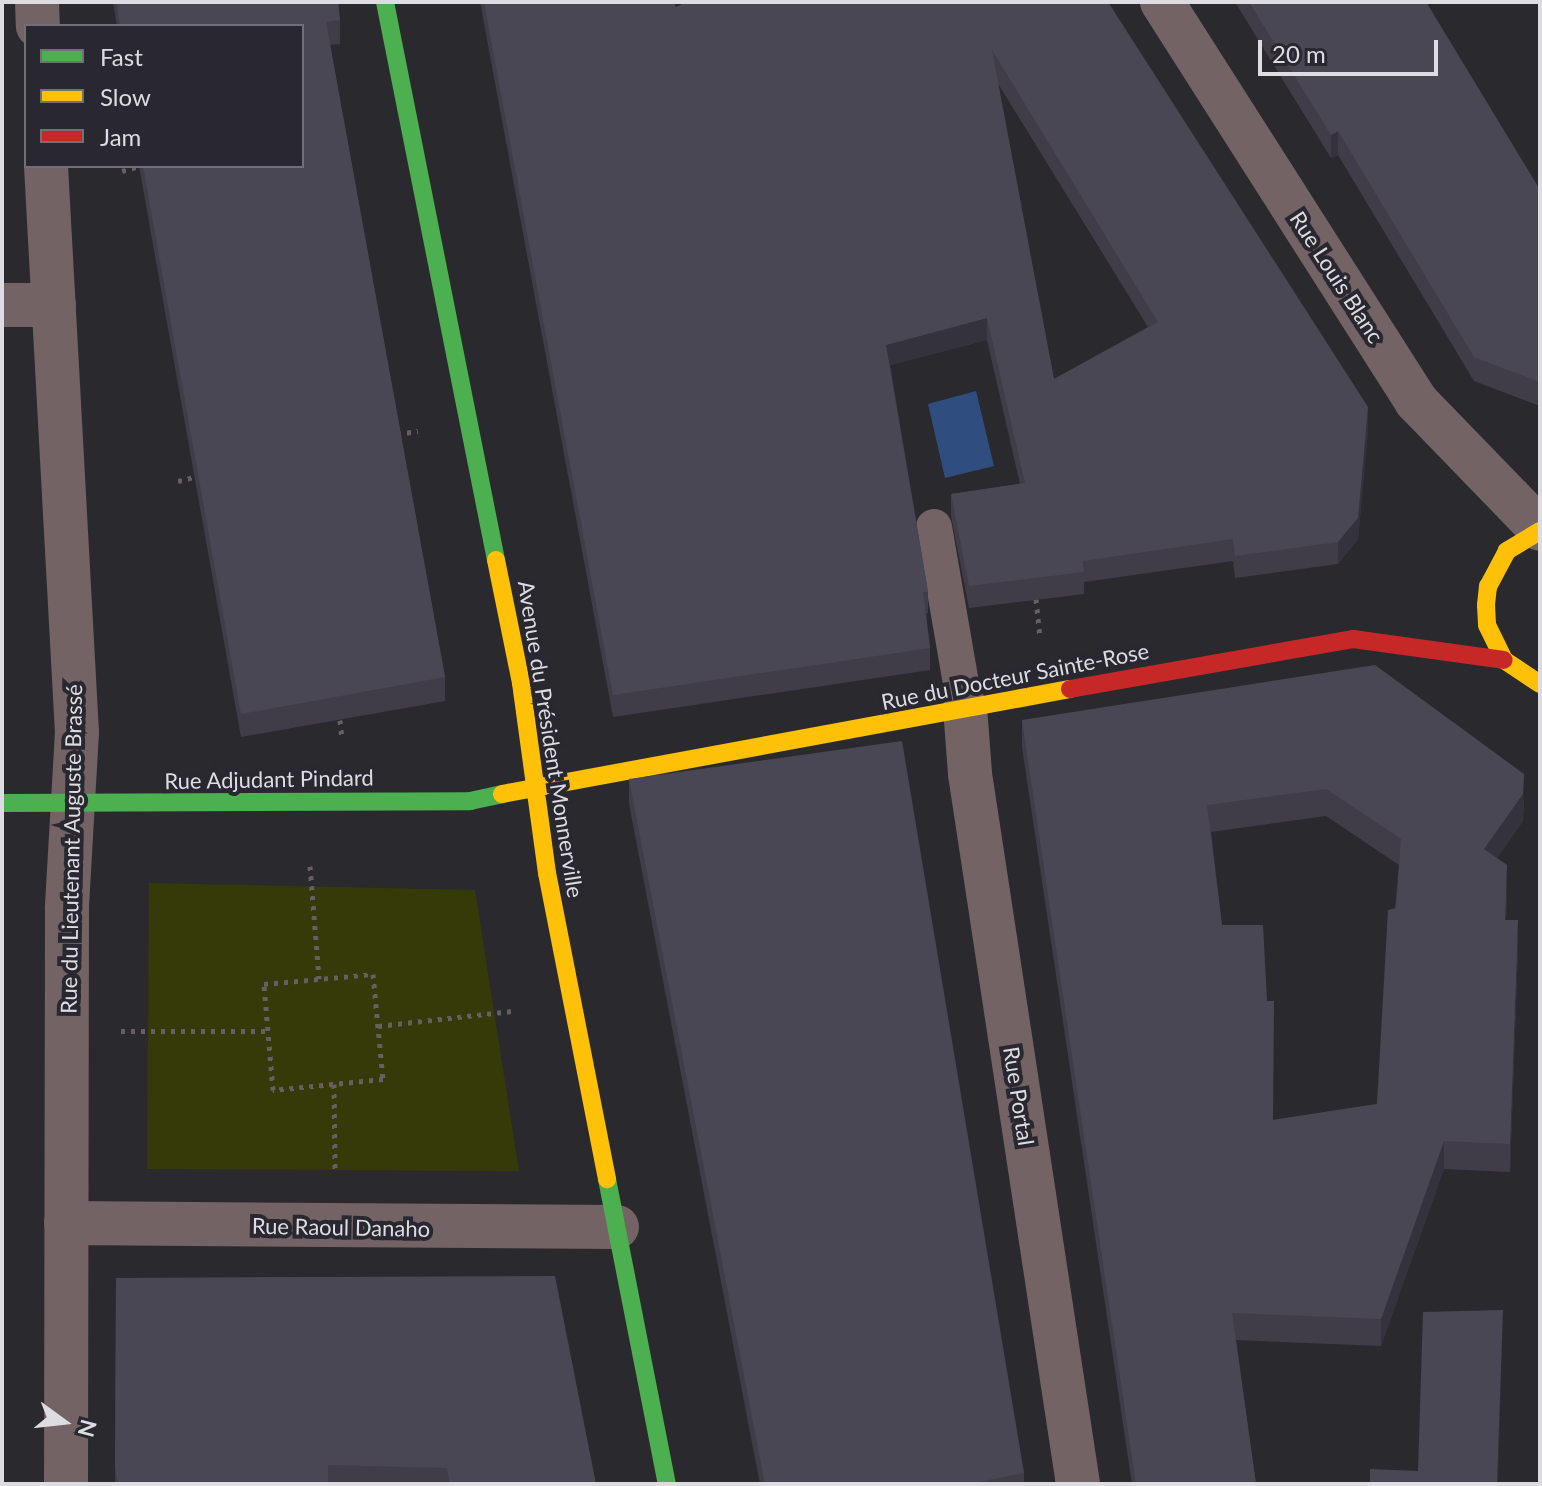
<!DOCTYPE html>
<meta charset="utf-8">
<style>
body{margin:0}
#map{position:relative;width:1542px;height:1486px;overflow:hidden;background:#2a2a2e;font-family:Lato,sans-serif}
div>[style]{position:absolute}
.green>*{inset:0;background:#363a08}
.water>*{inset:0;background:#2f4d7f}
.path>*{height:5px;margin-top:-2.5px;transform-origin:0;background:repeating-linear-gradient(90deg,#665e61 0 4px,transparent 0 10px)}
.lane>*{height:36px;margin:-18px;padding:0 18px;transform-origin:18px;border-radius:18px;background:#736365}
.street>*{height:44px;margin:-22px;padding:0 22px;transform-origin:22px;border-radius:22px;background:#736365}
.fast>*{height:18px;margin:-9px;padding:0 9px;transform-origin:9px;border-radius:9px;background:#4caf50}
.slow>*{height:18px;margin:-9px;padding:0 9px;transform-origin:9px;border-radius:9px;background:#ffc107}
.jam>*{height:18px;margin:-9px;padding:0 9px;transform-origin:9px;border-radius:9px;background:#c62828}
.wall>*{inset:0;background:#403d49}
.shaded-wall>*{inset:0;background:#34323c}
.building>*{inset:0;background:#4a4755}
span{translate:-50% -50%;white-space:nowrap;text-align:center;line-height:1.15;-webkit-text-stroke:8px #292830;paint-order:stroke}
.street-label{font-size:22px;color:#dddce1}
.frame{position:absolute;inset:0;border:4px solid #dddce1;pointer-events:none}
.legend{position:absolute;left:24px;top:24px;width:280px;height:144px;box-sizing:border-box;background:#292830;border:2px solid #717077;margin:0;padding:10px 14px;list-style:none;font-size:24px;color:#dddce1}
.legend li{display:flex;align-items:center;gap:16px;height:40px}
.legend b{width:40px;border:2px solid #717077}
.north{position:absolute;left:24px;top:1382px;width:80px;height:80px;-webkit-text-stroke:6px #292830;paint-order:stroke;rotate:105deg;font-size:22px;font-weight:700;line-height:32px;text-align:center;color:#dddce1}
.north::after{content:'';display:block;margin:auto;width:28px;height:36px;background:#dddce1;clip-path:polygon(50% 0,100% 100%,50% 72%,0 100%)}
.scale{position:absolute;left:1258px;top:40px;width:180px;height:36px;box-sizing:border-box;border:4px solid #dddce1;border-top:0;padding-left:10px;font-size:24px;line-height:28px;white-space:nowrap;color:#dddce1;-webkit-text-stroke:6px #292830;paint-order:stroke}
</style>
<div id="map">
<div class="green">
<div style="clip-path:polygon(149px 883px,475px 890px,519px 1171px,147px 1169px)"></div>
</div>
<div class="water">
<div style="clip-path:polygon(976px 391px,994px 466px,945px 478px,928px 404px)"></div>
</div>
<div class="path">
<div style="left:122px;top:171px;width:18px;rotate:-16deg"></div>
<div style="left:397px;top:434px;width:21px;rotate:-8deg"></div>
<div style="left:178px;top:481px;width:16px;rotate:-14deg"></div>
<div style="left:1036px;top:599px;width:39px;rotate:84deg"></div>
<div style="left:340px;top:720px;width:19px;rotate:84deg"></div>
<div style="left:310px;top:866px;width:113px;rotate:85.4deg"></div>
<div style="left:373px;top:974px;width:105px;rotate:84.6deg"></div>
<div style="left:383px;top:1079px;width:111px;rotate:174.3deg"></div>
<div style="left:273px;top:1090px;width:106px;rotate:-94.9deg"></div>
<div style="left:264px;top:984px;width:109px;rotate:-5.2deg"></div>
<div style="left:378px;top:1026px;width:135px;rotate:-6.4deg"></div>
<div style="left:121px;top:1031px;width:147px"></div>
<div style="left:334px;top:1084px;width:87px;rotate:89.3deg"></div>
</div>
<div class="lane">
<div style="left:934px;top:527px;width:183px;rotate:80.2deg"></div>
</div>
<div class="street">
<div style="left:37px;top:2px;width:24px;rotate:88deg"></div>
<div style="left:1162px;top:2px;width:473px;rotate:57.5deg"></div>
<div style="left:1416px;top:401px;width:178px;rotate:45.9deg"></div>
<div style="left:46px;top:166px;width:567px;rotate:86.87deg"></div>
<div style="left:77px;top:732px;width:176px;rotate:93.3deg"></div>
<div style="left:67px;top:908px;width:576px;rotate:90.1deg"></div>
<div style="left:2px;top:305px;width:52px"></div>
<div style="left:965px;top:707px;width:67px;rotate:85.7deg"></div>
<div style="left:970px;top:774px;width:718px;rotate:81.35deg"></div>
<div style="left:66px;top:1223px;width:551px;rotate:0.42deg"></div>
</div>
<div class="fast">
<div style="left:385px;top:2px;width:569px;rotate:78.75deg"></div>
<div style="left:2px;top:803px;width:468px;rotate:-0.2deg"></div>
<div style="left:470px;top:801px;width:33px;rotate:-12deg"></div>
<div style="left:607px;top:1179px;width:311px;rotate:78.9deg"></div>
</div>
<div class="slow">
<div style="left:1540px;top:531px;width:39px;rotate:149deg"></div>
<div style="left:1507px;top:551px;width:40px;rotate:118deg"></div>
<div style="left:1488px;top:586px;width:19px;rotate:96deg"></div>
<div style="left:1486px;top:605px;width:20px;rotate:87deg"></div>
<div style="left:1487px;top:625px;width:39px;rotate:64deg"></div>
<div style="left:1504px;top:660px;width:43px;rotate:33.7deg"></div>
<div style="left:496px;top:560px;width:126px;rotate:78.5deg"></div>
<div style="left:521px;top:683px;width:192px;rotate:82.2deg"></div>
<div style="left:547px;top:873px;width:312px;rotate:78.9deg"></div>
<div style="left:502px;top:794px;width:578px;rotate:-10.47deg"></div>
</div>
<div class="jam">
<div style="left:1070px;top:689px;width:287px;rotate:-10deg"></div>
<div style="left:1353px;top:639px;width:152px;rotate:7.9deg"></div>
</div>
<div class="wall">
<div style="clip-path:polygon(113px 2px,338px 2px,340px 20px,340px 44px,330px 45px,445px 677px,445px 701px,241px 737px,139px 166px,302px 166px,302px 26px,117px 26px)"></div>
<div style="clip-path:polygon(evenodd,480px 2px,673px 2px,676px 7px,1108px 2px,1368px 429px,1358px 539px,1338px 564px,1235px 578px,1233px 561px,1084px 582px,1084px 594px,969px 608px,951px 516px,951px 494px,1020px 484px,987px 340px,890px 365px,928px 592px,928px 613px,926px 614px,930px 648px,930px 670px,613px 717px,480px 2px,997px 82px,1148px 327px,1054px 379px,997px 82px)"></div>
<div style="clip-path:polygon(1235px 2px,1426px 2px,1540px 190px,1540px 406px,1474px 381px,1338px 155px,1331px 158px)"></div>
<div style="clip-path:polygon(evenodd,1022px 720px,1524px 801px,1523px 821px,1497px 858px,1507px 892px,1506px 920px,1518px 948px,1510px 1172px,1444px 1169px,1381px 1346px,1236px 1340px,1256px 1484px,1132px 1484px,1022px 747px,1022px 720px,1326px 816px,1399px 865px,1377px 1104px,1273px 1120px,1267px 1001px,1222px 925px,1211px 832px,1326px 816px)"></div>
<div style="clip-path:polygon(629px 779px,1024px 1473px,1024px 1484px,760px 1484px,629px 804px)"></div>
<div style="clip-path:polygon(116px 1278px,596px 1484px,115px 1484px)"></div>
</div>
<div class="shaded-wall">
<div style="clip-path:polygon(1338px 131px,1338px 155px,1331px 158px,1331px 135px)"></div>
<div style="clip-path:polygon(987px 318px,987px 340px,886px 366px,886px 345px)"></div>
<div style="clip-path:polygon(1368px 407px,1368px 429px,1358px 539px,1338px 564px,1338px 542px)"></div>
<div style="clip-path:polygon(1524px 774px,1523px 821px,1484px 876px,1484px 849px)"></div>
<div style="clip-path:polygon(1507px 865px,1507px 892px,1505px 947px,1505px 920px)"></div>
<div style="clip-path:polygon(1518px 920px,1518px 948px,1510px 1172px,1510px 1144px)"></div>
<div style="clip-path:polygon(1444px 1141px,1444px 1169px,1381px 1346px,1381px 1319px)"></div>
<div style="clip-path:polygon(1503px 1310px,1498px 1484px,1497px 1484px)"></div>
</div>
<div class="building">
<div style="clip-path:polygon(117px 2px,338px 2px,340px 20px,326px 22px,445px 677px,241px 714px,143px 166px,302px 166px,302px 26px,120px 26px)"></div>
<div style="clip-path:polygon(evenodd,484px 2px,673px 2px,676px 7px,686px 2px,1108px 2px,1368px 407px,1358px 518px,1338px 542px,1235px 556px,1233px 539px,1083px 561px,1084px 572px,969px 586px,951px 494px,1025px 483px,987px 318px,886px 345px,928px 592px,923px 592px,930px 648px,613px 695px,484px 2px,992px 50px,1158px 322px,1054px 379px,992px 50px)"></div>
<div style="clip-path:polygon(1249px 2px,1426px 2px,1540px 190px,1540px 382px,1474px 357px,1338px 131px,1331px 135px)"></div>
<div style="clip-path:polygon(evenodd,1375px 665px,1524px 774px,1523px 794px,1484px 849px,1507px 865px,1505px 920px,1518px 920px,1510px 1144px,1444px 1141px,1381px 1319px,1232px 1313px,1256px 1484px,1136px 1484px,1022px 720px,1375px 665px,1326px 789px,1401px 839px,1396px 908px,1388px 910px,1377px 1104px,1273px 1120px,1274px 1001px,1267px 1001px,1263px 925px,1222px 925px,1207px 805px,1326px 789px)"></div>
<div style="clip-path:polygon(902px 741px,1024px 1473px,968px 1484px,765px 1484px,629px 779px)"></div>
<div style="clip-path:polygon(555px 1276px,596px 1484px,450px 1484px,447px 1468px,328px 1465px,328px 1484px,118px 1484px,115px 1467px,116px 1278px)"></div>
<div style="clip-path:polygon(1503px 1310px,1497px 1484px,1370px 1484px,1370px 1469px,1418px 1471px,1423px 1312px)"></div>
</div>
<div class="street-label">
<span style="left:1337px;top:277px;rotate:57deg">Rue Louis Blanc</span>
<span style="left:1015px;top:676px;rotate:-11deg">Rue du Docteur Sainte-Rose</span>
<span style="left:551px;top:739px;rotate:81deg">Avenue du Président Monnerville</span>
<span style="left:269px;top:779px;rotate:-1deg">Rue Adjudant Pindard</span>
<span style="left:71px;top:849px;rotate:-89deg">Rue du Lieutenant Auguste Brassé</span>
<span style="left:1019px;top:1096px;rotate:81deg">Rue Portal</span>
<span style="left:341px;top:1227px;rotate:1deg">Rue Raoul Danaho</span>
</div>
<div class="frame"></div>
<ul class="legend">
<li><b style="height:10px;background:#4caf50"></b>Fast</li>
<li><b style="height:10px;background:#ffc107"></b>Slow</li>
<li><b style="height:10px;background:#c62828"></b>Jam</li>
</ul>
<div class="north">N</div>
<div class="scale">20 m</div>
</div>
